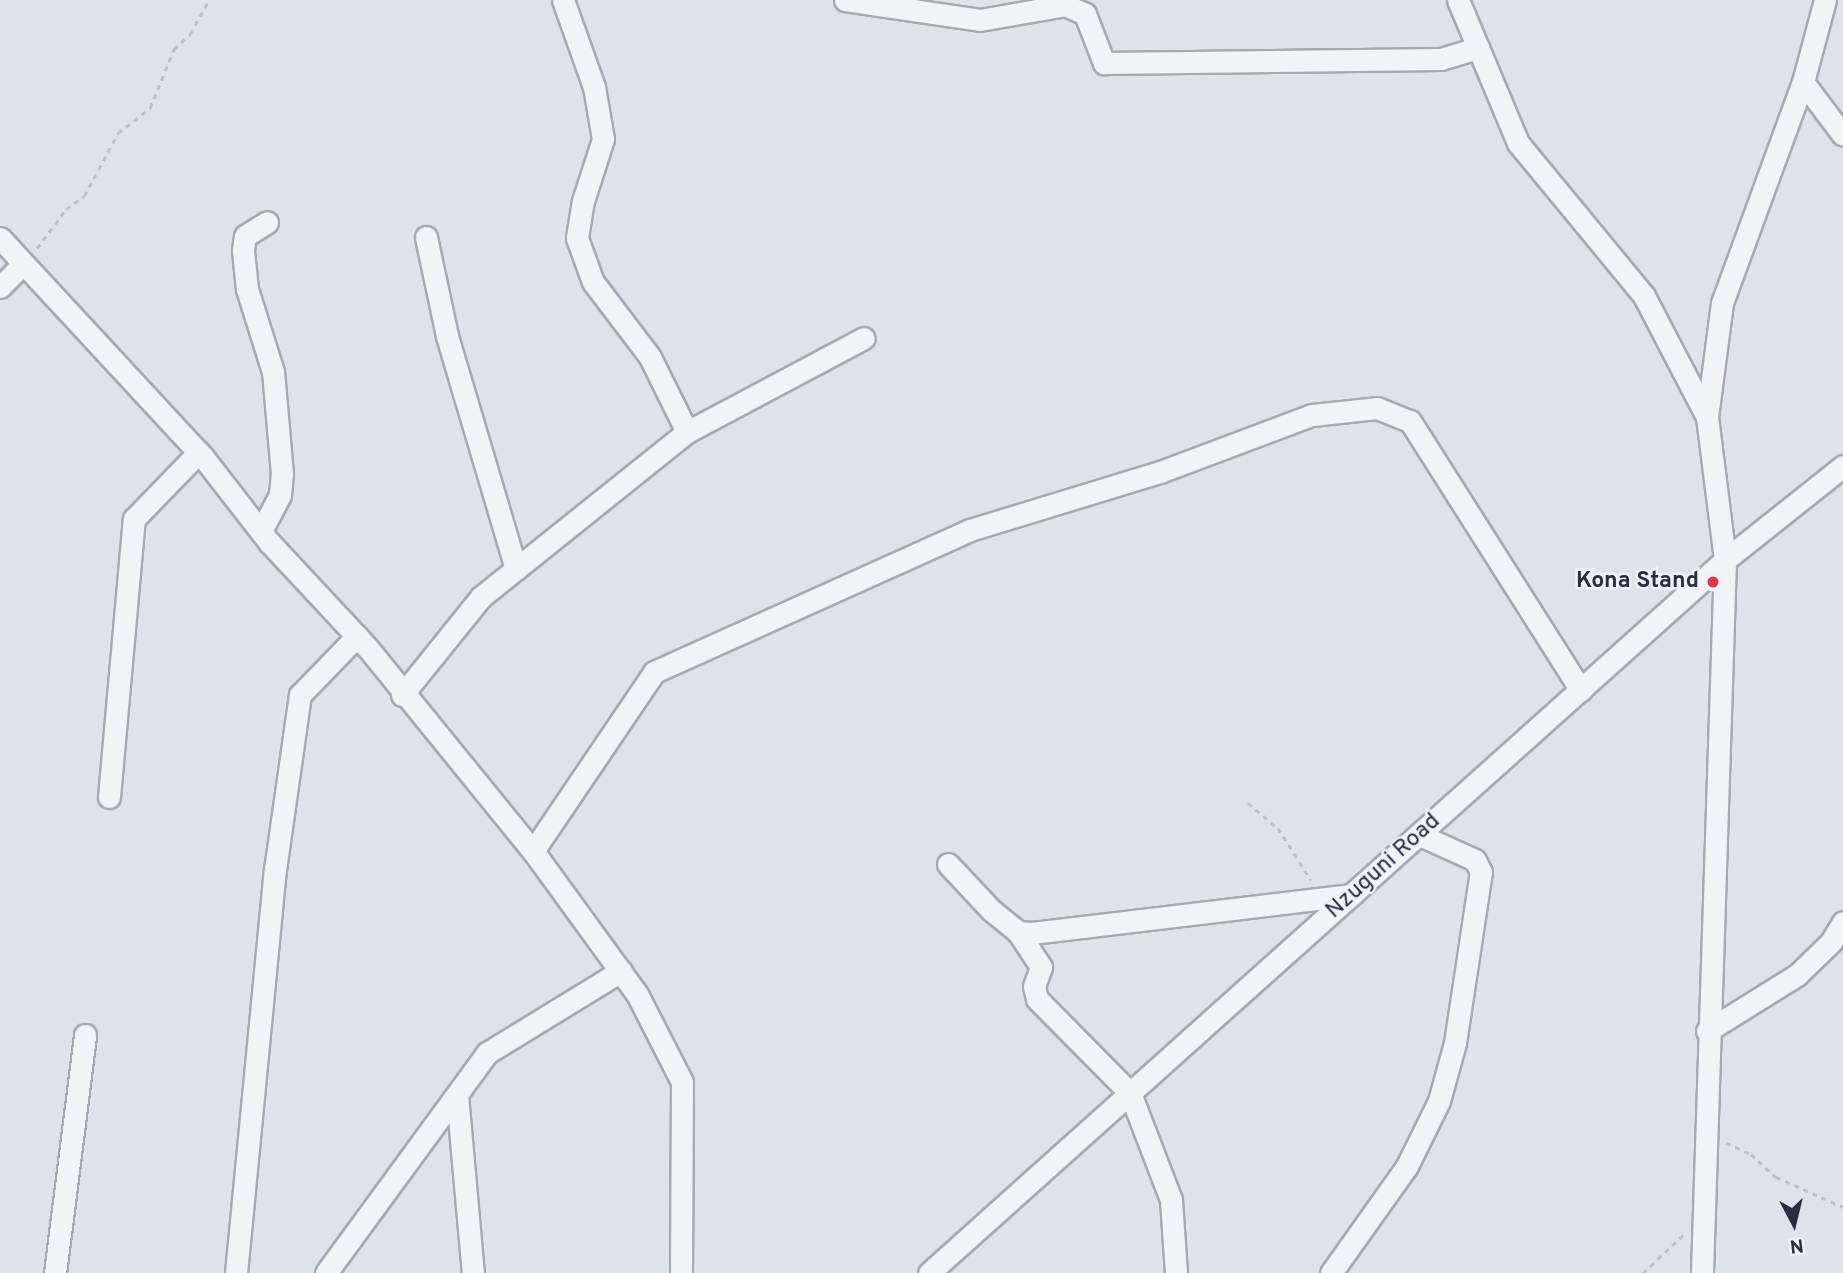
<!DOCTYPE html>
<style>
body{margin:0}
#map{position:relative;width:1843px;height:1273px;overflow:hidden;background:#dfe2e9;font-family:Overpass,sans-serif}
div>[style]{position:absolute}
.path>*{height:2.5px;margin-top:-1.25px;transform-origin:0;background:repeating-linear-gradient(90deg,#bdc0c8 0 5px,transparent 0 10px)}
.roads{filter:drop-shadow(2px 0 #a4a9b3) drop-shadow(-2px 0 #a4a9b3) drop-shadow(0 2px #a4a9b3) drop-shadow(0 -2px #a4a9b3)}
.minor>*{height:21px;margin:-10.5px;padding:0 10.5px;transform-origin:10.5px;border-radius:10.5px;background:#f2f3f7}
.dots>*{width:19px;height:19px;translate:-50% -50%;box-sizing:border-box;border:4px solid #eef1f7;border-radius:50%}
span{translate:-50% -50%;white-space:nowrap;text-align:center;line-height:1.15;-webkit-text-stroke:5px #eef1f7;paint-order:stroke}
.poi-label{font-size:23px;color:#262f41;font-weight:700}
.right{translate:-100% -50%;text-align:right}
.street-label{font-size:23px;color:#262f41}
.north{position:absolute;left:1759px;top:1189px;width:70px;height:70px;-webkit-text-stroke:5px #eef1f7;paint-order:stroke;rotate:173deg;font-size:19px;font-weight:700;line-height:28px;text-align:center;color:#262f41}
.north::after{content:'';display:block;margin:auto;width:24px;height:32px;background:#262f41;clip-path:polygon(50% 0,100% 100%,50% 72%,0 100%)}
</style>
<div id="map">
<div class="path">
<div style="left:37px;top:248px;width:49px;rotate:-53.4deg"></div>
<div style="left:66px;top:209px;width:22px;rotate:-36deg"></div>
<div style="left:84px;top:196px;width:72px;rotate:-61.6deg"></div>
<div style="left:118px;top:133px;width:41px;rotate:-38deg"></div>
<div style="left:150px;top:108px;width:64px;rotate:-67.9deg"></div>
<div style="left:174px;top:49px;width:22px;rotate:-43deg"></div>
<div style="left:190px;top:34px;width:39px;rotate:-61deg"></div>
<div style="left:1248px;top:803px;width:39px;rotate:40deg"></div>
<div style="left:1278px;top:828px;width:62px;rotate:57.6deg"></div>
<div style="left:1726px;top:1143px;width:27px;rotate:24deg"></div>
<div style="left:1751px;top:1154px;width:34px;rotate:43deg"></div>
<div style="left:1776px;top:1177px;width:73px;rotate:24.1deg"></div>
<div style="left:1643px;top:1273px;width:57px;rotate:-43.6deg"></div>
</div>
<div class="roads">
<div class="minor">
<div style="left:845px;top:0;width:136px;rotate:8.4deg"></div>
<div style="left:980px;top:20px;width:86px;rotate:-10deg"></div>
<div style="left:1065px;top:5px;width:22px;rotate:24deg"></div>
<div style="left:1085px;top:14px;width:53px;rotate:68.8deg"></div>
<div style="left:1104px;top:63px;width:337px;rotate:-0.7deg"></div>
<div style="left:1441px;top:59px;width:39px;rotate:-17deg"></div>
<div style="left:1458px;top:0;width:155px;rotate:67.2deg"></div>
<div style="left:1518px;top:143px;width:198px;rotate:50.5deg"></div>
<div style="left:1644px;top:296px;width:136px;rotate:62.5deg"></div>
<div style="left:1707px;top:417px;width:144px;rotate:82.8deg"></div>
<div style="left:1725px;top:560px;width:713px;rotate:91.85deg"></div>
<div style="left:1803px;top:82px;width:66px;rotate:53deg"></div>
<div style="left:426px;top:237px;width:101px;rotate:78deg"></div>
<div style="left:447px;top:336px;width:243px;rotate:73.5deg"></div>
<div style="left:0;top:238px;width:299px;rotate:47.2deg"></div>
<div style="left:203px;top:457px;width:108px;rotate:52.2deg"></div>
<div style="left:269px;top:542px;width:144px;rotate:47deg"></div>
<div style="left:367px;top:647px;width:263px;rotate:50.9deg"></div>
<div style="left:533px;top:851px;width:177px;rotate:54deg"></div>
<div style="left:637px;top:994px;width:99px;rotate:62.9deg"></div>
<div style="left:682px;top:1082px;width:191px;rotate:90.3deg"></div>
<div style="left:0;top:287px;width:33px;rotate:-45deg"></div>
<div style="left:1707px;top:417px;width:115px;rotate:-82.5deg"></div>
<div style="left:1722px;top:303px;width:235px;rotate:-69.9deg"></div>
<div style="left:1803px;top:82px;width:85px;rotate:-75deg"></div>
<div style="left:687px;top:432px;width:200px;rotate:-28deg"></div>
<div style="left:261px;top:531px;width:41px;rotate:-62.2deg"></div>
<div style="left:280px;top:495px;width:21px;rotate:-85deg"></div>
<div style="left:282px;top:474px;width:102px;rotate:-95deg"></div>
<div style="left:273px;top:372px;width:87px;rotate:-107.4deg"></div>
<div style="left:247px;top:289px;width:39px;rotate:-96deg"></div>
<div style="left:243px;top:250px;width:14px;rotate:-82deg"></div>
<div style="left:245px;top:236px;width:26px;rotate:-32deg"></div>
<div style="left:402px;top:695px;width:126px;rotate:-51.1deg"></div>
<div style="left:481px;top:597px;width:264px;rotate:-38.7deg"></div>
<div style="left:687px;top:432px;width:84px;rotate:-116.3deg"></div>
<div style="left:650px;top:357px;width:94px;rotate:-127.2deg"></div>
<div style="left:593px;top:282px;width:47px;rotate:-110deg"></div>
<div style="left:577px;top:238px;width:37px;rotate:-81deg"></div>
<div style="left:583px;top:201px;width:65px;rotate:-72.1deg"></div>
<div style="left:603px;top:139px;width:53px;rotate:-99.8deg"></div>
<div style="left:594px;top:87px;width:92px;rotate:-109.6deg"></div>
<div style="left:109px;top:797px;width:279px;rotate:-84.9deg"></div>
<div style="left:134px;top:519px;width:93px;rotate:-45.9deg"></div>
<div style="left:533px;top:851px;width:216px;rotate:-55.9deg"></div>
<div style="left:654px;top:672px;width:346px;rotate:-24.2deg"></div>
<div style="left:970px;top:530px;width:199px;rotate:-17deg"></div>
<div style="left:1160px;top:472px;width:162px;rotate:-20.6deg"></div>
<div style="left:1312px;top:415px;width:65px;rotate:-6.1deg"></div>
<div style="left:1377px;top:408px;width:35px;rotate:22deg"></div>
<div style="left:1410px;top:421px;width:319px;rotate:57.6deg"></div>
<div style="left:948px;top:864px;width:63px;rotate:46.9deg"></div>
<div style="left:991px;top:910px;width:35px;rotate:39deg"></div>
<div style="left:1018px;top:932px;width:14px;rotate:4deg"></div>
<div style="left:1032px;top:933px;width:322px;rotate:-6.8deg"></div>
<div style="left:1018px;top:932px;width:42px;rotate:56.7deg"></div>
<div style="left:1041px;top:967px;width:20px;rotate:110deg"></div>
<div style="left:1034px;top:986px;width:13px;rotate:77deg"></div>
<div style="left:1037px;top:999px;width:132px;rotate:45.3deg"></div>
<div style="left:1130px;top:1093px;width:115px;rotate:69deg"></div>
<div style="left:1171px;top:1200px;width:73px;rotate:86.1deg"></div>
<div style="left:1707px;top:1031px;width:106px;rotate:-31.9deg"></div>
<div style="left:1797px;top:975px;width:47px;rotate:-44.1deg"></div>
<div style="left:1831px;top:942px;width:23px;rotate:-59deg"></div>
<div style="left:457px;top:1095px;width:179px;rotate:84.9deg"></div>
<div style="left:55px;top:1273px;width:240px;rotate:-82.8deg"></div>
<div style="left:236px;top:1273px;width:405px;rotate:-84.5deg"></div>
<div style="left:275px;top:870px;width:177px;rotate:-81.9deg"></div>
<div style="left:300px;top:695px;width:82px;rotate:-46deg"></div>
<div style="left:326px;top:1273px;width:273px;rotate:-53.8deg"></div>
<div style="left:487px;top:1053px;width:157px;rotate:-31.5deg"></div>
<div style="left:929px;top:1273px;width:1069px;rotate:-41.85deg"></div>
<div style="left:1725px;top:560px;width:151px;rotate:-38.5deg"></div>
<div style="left:1331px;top:1273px;width:131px;rotate:-54.6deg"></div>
<div style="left:1407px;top:1166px;width:72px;rotate:-63.8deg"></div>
<div style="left:1439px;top:1101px;width:60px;rotate:-74.6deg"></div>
<div style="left:1455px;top:1043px;width:173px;rotate:-81.4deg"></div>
<div style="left:1481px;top:872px;width:13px;rotate:-117deg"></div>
<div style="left:1475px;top:860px;width:60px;rotate:-155.6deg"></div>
</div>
</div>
<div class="dots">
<div style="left:1713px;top:582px;background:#d83a4b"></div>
</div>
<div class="poi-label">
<span class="right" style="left:1699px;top:582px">Kona Stand</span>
</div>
<div class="street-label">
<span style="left:1384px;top:867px;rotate:-42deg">Nzuguni Road</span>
</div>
<div class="north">N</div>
</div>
